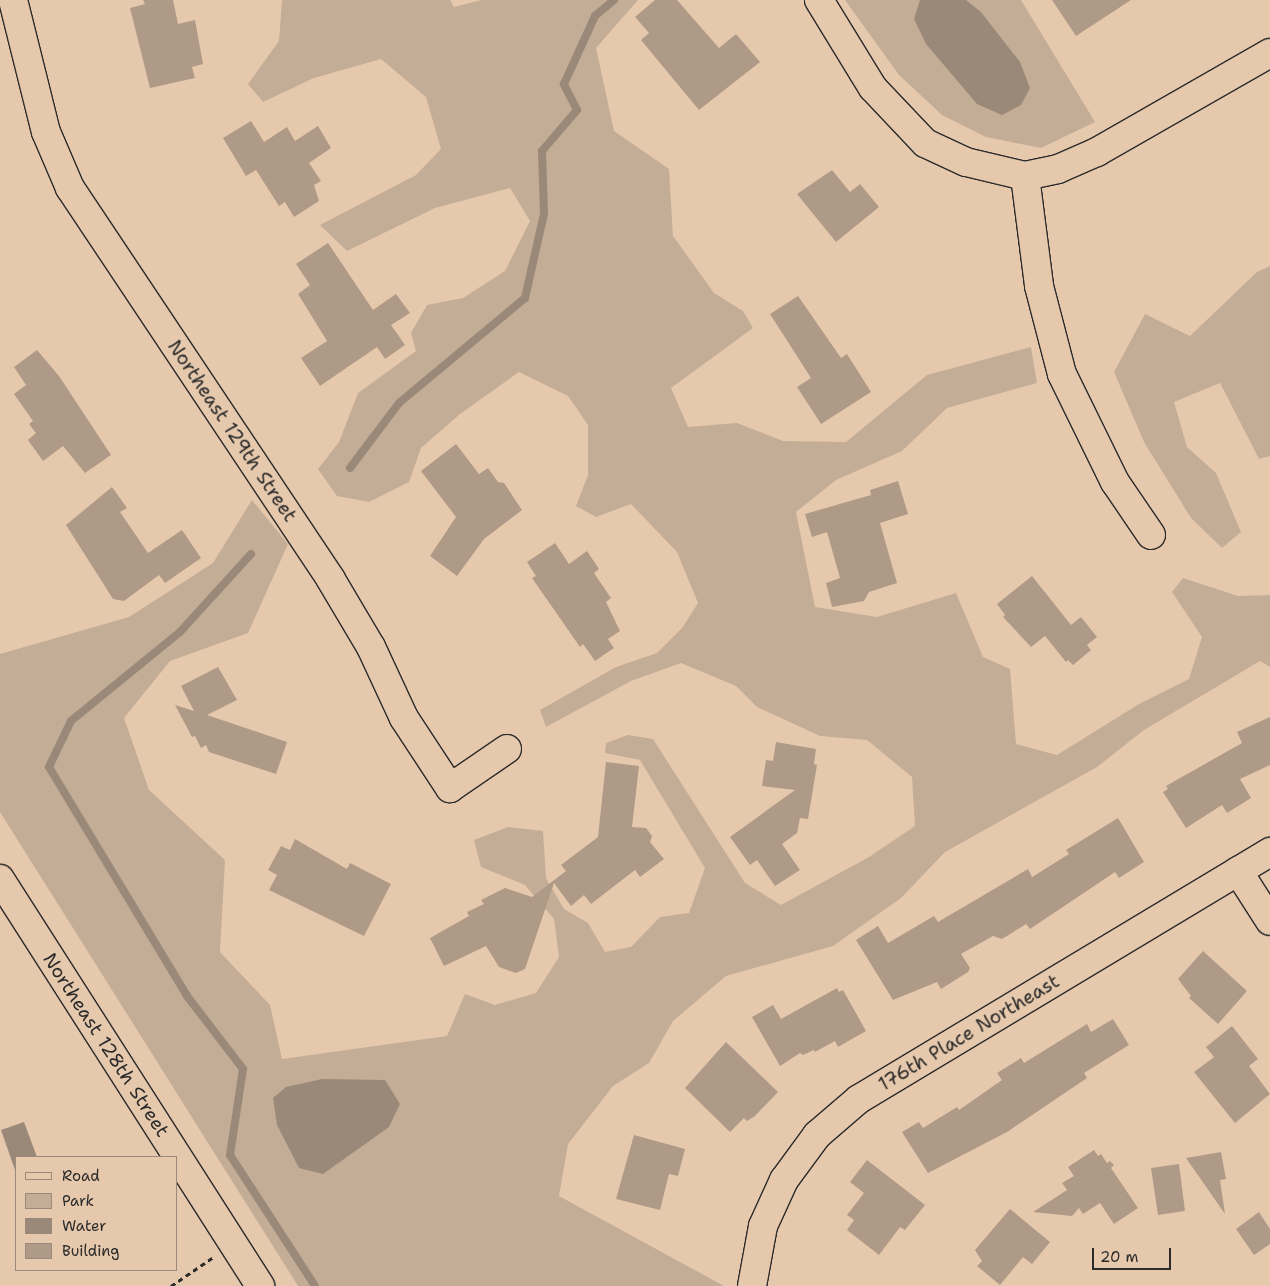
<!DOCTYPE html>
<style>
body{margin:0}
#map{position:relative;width:1270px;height:1286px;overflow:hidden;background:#e6c9ad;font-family:"Shantell Sans",sans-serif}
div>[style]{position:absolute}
.green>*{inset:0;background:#c4ad96}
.water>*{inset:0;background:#9a8978}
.stream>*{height:8px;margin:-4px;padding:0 4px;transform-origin:4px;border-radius:4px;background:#9a8978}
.building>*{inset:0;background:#af9a87}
.path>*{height:3px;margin-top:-1.5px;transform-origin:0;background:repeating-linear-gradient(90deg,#2b2b2b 0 5px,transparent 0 9px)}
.roads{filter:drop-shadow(1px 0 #2b2b2b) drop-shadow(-1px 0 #2b2b2b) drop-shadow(0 1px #2b2b2b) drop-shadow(0 -1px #2b2b2b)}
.minor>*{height:28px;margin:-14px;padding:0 14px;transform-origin:14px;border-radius:14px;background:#e6c9ad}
.tertiary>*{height:28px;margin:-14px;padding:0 14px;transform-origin:14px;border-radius:14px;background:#e6c9ad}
span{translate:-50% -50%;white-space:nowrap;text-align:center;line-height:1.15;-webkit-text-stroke:4.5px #e6c9ad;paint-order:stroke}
.street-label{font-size:19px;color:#2b2b2b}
.legend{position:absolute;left:15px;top:1156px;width:162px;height:115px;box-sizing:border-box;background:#e6c9ad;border:1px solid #9b8a79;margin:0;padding:6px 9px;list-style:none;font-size:15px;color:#2b2b2b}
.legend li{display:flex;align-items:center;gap:10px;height:25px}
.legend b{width:25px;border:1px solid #9b8a79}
.scale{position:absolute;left:1092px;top:1248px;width:79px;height:22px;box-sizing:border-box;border:2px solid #2b2b2b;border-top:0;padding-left:6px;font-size:15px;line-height:18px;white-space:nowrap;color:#2b2b2b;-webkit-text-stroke:4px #e6c9ad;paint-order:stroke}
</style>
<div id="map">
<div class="green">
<div style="clip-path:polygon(282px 0,450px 0,454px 7px,481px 0,638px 0,596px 48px,614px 131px,669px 169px,673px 236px,714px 293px,743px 311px,753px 328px,671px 388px,688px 427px,737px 423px,783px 441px,846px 442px,927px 375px,1031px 347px,1037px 383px,947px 408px,902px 451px,836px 480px,796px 512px,815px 607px,877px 617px,956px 593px,983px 657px,1010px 669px,1016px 744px,1057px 755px,1139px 704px,1189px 679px,1202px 637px,1172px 592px,1183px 578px,1238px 596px,1270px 595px,1270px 667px,1260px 661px,1144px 730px,1097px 767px,945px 852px,901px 898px,833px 946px,726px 976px,673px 1021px,649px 1063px,613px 1086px,568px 1144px,559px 1196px,724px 1286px,298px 1286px,0 812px,0 654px,129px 617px,213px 563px,252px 500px,288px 544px,248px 633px,170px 661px,124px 718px,149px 790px,225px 860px,220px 952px,270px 1005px,282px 1059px,447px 1036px,465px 994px,495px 1005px,536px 993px,559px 957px,554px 919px,525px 885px,481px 867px,474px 840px,508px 827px,543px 831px,546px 878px,564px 909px,588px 923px,605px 952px,631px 947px,660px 917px,689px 913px,705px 868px,640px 760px,605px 753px,606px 743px,628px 735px,653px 739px,745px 883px,781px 905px,869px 857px,915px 826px,912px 777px,867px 740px,820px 736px,757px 707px,736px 686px,681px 663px,631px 681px,546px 727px,540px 710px,616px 667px,657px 653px,682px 628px,698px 603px,677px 552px,631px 504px,596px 517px,576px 506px,588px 475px,588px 425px,568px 396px,519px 372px,460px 414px,421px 448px,409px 482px,369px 502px,337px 496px,318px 469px,339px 442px,358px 393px,416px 351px,411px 333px,427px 305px,463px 298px,505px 271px,530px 221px,510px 188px,435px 208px,347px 251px,320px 225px,416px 175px,441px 149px,426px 97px,381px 59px,314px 78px,263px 102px,248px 84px,279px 41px)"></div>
<div style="clip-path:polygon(845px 0,1021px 0,1095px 122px,1041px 148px,986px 137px,942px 115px,899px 75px)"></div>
<div style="clip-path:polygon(1270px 266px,1270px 456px,1259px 459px,1220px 383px,1174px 402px,1187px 447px,1216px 473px,1241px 532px,1222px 548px,1191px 518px,1144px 442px,1114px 372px,1145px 314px,1190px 336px,1257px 272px)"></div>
</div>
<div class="water">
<div style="clip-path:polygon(920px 0,966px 0,981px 12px,1020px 62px,1030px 88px,1021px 105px,1002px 115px,977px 104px,926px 44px,914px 19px)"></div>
<div style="clip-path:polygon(322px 1079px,385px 1080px,400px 1104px,389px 1127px,323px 1174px,299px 1168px,277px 1125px,273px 1098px,286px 1087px)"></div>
<div style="clip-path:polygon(24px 1122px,37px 1157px,16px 1157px,16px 1173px,1px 1130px)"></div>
</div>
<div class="stream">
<div style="left:350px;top:468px;width:81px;rotate:-53deg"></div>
<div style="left:399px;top:403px;width:164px;rotate:-39.8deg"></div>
<div style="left:525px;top:298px;width:86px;rotate:-77.3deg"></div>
<div style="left:544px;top:214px;width:63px;rotate:-91.8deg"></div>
<div style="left:542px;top:151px;width:54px;rotate:-49.5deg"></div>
<div style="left:577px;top:110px;width:29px;rotate:-117deg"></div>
<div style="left:564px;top:84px;width:75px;rotate:-65.5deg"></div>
<div style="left:595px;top:16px;width:25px;rotate:-40deg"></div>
<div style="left:251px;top:554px;width:105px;rotate:132.3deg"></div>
<div style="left:180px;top:632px;width:141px;rotate:140.8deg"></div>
<div style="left:71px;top:721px;width:51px;rotate:115.6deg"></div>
<div style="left:49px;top:767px;width:267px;rotate:58.9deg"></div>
<div style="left:187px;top:996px;width:92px;rotate:52.5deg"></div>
<div style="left:243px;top:1069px;width:87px;rotate:98.6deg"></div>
<div style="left:230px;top:1155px;width:156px;rotate:57deg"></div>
</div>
<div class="building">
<div style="clip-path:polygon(143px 0,173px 0,178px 24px,195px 20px,203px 64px,192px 67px,195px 78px,150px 88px,130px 8px,145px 4px)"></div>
<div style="clip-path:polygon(655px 0,677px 0,719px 48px,736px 34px,760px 62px,699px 110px,641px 40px,649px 33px,635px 17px)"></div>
<div style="clip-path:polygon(1052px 0,1131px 0,1076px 36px)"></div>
<div style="clip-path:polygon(251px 121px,264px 142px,287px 127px,295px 141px,318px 126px,331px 148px,309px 163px,321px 181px,314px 185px,319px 201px,294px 217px,285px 202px,279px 206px,256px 170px,246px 176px,223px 138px)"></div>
<div style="clip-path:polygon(832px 170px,850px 192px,860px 184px,879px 207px,836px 242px,797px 194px)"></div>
<div style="clip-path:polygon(328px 243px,373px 310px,396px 294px,410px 313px,391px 325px,405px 345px,385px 359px,377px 347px,320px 386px,301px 358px,327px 341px,298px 294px,310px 285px,296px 264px)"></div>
<div style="clip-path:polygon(798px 296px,841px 358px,847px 354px,871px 392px,821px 424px,797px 387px,811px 378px,770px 314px)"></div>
<div style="clip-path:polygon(37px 350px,59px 376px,111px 455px,85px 473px,63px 446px,43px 461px,28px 440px,36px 433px,29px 424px,33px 421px,14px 394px,26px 385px,14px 367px)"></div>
<div style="clip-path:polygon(456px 444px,479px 474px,488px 468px,498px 482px,504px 483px,522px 510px,484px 539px,457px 576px,430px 556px,456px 517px,421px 471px)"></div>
<div style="clip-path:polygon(898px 481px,908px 514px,880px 523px,897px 583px,869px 592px,864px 601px,832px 607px,826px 583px,840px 578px,827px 532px,812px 537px,805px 514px,871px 495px,870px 490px)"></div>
<div style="clip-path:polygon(112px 487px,127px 508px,120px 512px,148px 553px,182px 530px,201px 558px,165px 583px,159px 575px,124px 601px,113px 599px,66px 525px)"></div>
<div style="clip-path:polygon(555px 543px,569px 564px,587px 551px,599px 569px,594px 573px,611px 598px,606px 602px,620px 631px,608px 639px,614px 648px,595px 661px,583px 644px,580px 647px,532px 578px,536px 576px,527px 562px)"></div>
<div style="clip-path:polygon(1032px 576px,1071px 625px,1081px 617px,1097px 637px,1087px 645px,1091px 650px,1073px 665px,1068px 660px,1066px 662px,1045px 636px,1031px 647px,1003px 617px,1005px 615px,997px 604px)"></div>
<div style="clip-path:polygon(218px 667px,237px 700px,207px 715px,287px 742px,276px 774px,209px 752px,206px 745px,201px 748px,195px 736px,192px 737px,175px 705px,194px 711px,181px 686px)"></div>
<div style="clip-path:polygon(1270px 717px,1270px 765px,1240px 779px,1251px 798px,1227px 813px,1222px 805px,1186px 828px,1163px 792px,1168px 789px,1166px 786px,1242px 743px,1237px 732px)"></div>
<div style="clip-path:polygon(776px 742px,816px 749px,814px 764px,817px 765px,808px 819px,800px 818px,797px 833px,782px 844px,800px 870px,775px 886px,757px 860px,750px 865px,730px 837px,795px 790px,762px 786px,766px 760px,773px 761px)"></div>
<div style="clip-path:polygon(606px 762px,639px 766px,632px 827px,646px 828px,652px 836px,650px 842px,664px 859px,640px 877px,635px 870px,591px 904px,584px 895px,571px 906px,554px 883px,525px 969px,516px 973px,499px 967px,486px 946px,444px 966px,430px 938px,469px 916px,467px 912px,484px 904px,481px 900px,505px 888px,532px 897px,566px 871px,561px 865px,598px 837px)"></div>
<div style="clip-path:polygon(1118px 818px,1144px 862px,1119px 878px,1115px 872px,1030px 929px,1026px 924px,1002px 939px,993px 936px,961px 954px,970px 968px,968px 972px,941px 989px,937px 982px,893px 1000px,856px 940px,878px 926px,888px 943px,934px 916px,938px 922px,1028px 869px,1032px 877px,1069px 854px,1066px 850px)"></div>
<div style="clip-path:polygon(295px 839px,347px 869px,350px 863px,391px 884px,364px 936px,269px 890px,277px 875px,268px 870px,281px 846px,290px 850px)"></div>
<div style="clip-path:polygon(1203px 951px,1247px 991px,1218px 1024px,1189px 998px,1191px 996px,1178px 979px)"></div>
<div style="clip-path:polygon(837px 988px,839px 992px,843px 990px,866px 1031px,838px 1047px,835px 1041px,815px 1052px,814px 1050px,803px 1055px,800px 1053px,780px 1066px,752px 1017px,773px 1005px,781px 1019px)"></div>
<div style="clip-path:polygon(1113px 1019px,1129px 1045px,1084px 1073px,1087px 1078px,1007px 1132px,928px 1173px,902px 1132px,919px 1122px,923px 1128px,957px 1107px,959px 1110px,1002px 1080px,997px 1073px,1021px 1058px,1024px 1063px,1087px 1024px,1091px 1032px)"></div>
<div style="clip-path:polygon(1232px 1026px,1258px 1059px,1249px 1066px,1270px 1094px,1235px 1123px,1194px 1072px,1214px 1057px,1206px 1047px)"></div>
<div style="clip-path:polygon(726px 1042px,778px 1092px,755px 1116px,747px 1121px,744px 1118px,730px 1132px,685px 1088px)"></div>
<div style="clip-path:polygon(634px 1135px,685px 1149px,678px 1176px,669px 1174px,660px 1210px,616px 1199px)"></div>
<div style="clip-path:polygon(1094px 1150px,1098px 1156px,1101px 1154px,1107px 1163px,1110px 1161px,1114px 1165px,1111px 1168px,1138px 1208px,1114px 1224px,1100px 1203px,1083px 1214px,1079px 1208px,1072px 1216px,1033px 1212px,1067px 1190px,1062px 1183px,1074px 1176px,1068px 1167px)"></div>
<div style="clip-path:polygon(1221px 1152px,1226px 1179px,1220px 1180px,1225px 1214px,1186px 1158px)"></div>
<div style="clip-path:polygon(867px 1160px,925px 1205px,905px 1230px,900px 1227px,879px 1255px,847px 1230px,854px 1220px,847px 1215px,864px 1193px,850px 1182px)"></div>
<div style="clip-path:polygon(1179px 1164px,1185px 1211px,1158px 1215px,1151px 1168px)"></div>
<div style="clip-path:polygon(1010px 1209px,1050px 1242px,1032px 1264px,1023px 1257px,1000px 1285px,977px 1266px,982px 1261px,975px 1250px)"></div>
<div style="clip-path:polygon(1259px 1212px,1270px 1229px,1270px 1244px,1254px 1255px,1236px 1229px)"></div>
</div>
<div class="path">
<div style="left:171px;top:1286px;width:50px;rotate:-34.3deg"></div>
</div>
<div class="roads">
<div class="minor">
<div style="left:13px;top:0;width:136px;rotate:76deg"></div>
<div style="left:46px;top:132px;width:61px;rotate:66.8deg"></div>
<div style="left:70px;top:188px;width:469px;rotate:56.3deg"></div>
<div style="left:330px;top:578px;width:80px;rotate:59.3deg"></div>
<div style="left:371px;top:647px;width:78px;rotate:65.1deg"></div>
<div style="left:404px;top:718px;width:84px;rotate:56.7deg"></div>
<div style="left:450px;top:788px;width:69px;rotate:-34.4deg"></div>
<div style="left:819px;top:0;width:103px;rotate:58.5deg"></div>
<div style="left:873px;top:88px;width:76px;rotate:46.6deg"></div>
<div style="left:925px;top:143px;width:45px;rotate:24.9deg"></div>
<div style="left:966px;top:162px;width:61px;rotate:13.3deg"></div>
<div style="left:1025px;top:176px;width:34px;rotate:-12deg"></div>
<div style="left:1058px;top:169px;width:43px;rotate:-23.6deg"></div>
<div style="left:1097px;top:152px;width:199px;rotate:-29.8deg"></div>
<div style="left:1025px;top:176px;width:111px;rotate:82.7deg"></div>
<div style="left:1039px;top:286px;width:91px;rotate:75.4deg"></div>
<div style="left:1062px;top:374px;width:120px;rotate:63.9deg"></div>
<div style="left:1115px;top:482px;width:64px;rotate:55.8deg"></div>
<div style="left:1238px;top:871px;width:59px;rotate:57.4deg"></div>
<div style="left:752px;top:1286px;width:61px;rotate:-79.6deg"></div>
<div style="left:763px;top:1226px;width:51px;rotate:-65.5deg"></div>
<div style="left:784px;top:1180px;width:56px;rotate:-53.7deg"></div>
<div style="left:817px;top:1135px;width:55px;rotate:-40.6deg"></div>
<div style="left:859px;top:1099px;width:480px;rotate:-31deg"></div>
</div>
<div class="tertiary">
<div style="left:0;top:879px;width:483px;rotate:57.4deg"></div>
</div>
</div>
<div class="street-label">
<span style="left:232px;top:431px;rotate:56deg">Northeast 129th Street</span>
<span style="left:969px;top:1033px;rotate:-31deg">176th Place Northeast</span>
<span style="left:106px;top:1045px;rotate:57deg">Northeast 128th Street</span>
</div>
<ul class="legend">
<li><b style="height:6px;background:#e6c9ad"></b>Road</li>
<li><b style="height:14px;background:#c4ad96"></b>Park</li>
<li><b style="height:14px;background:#9a8978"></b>Water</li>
<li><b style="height:14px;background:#af9a87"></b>Building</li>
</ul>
<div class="scale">20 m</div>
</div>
